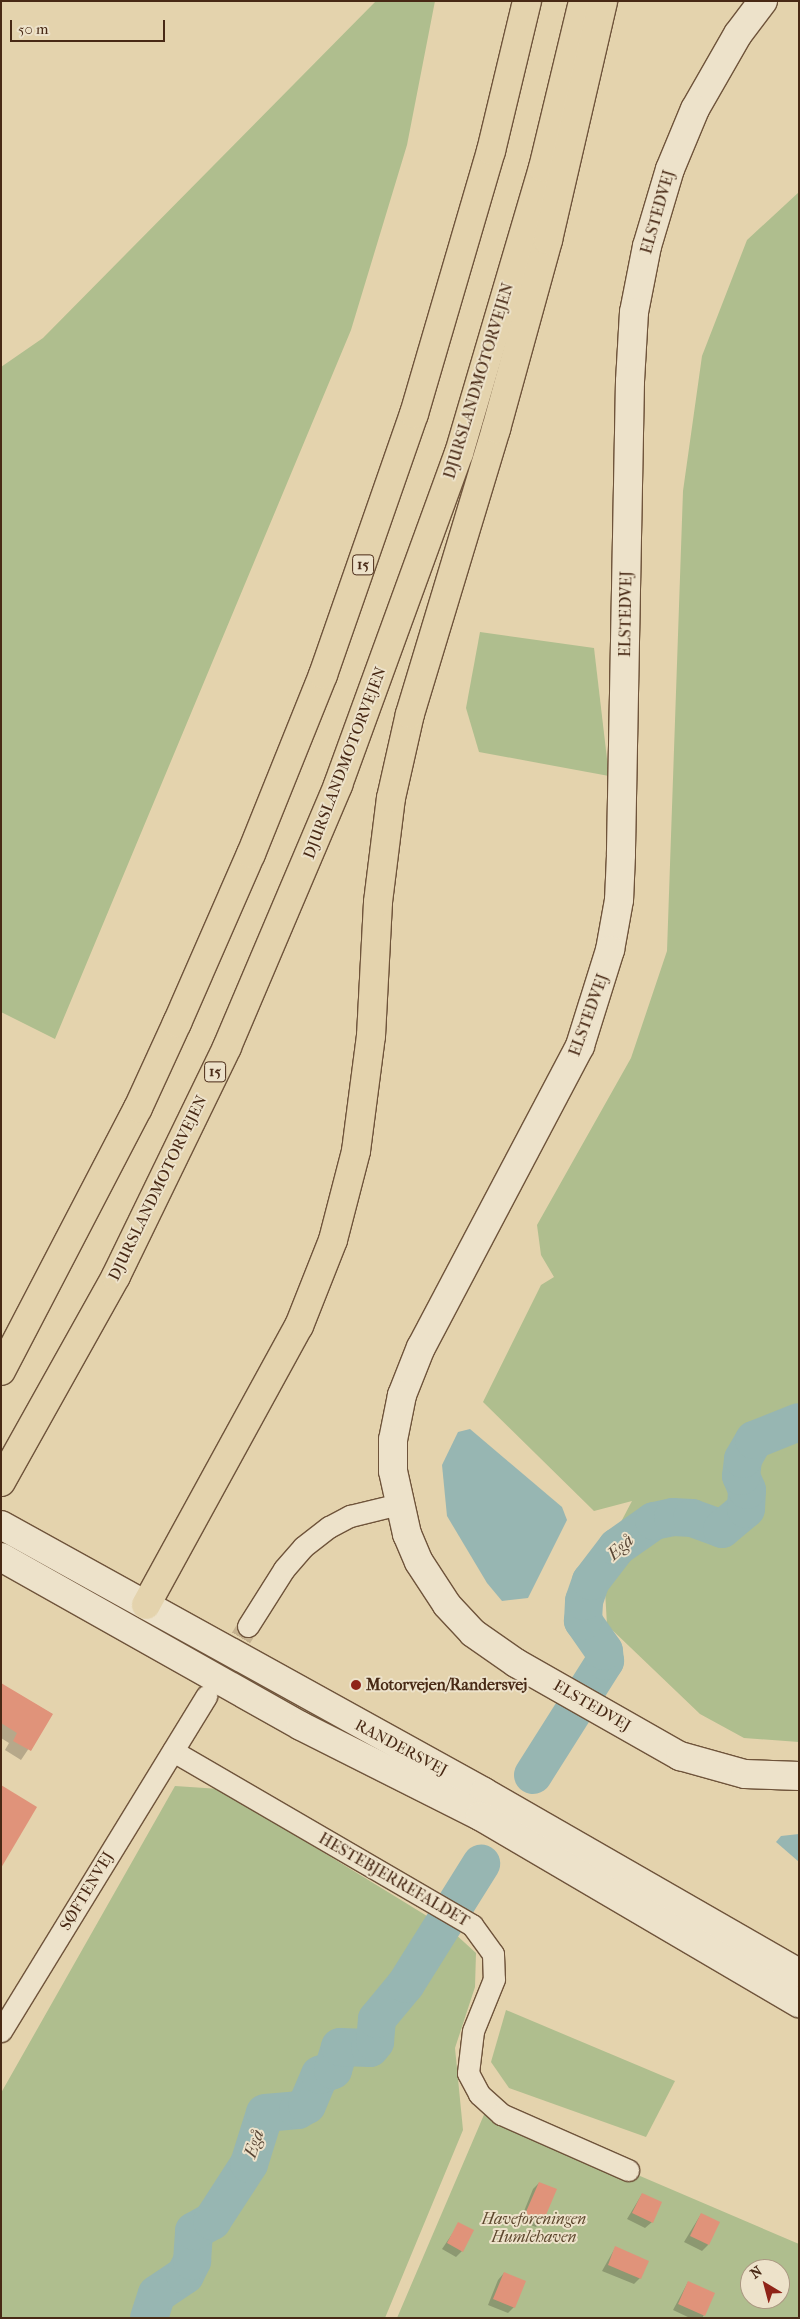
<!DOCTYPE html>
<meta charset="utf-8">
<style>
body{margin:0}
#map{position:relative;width:800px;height:2319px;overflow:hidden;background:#e4d3ad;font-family:"IM FELL French Canon",serif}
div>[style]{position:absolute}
.green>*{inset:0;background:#afbe8e}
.water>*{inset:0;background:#97b6b2}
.shadow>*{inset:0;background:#0003}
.river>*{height:38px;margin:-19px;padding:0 19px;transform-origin:19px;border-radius:19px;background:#97b6b2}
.building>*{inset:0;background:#e0937a}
.street-tunnel>*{height:21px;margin-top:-10.5px;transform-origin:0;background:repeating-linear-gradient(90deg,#c5b18f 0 21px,transparent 0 32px)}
.roads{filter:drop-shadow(1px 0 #6f543b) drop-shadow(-1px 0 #6f543b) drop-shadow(0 1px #6f543b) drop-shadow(0 -1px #6f543b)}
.street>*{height:21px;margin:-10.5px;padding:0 10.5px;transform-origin:10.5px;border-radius:10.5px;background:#ede2ca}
.secondary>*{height:28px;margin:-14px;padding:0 14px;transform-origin:14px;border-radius:14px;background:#ede2ca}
.highway>*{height:28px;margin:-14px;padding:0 14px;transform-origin:14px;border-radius:14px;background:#e4d3ad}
.dots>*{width:14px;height:14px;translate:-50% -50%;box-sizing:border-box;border:2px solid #ede2ca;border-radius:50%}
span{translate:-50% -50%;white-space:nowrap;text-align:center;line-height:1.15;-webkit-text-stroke:4px #ede2ca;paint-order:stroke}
.shield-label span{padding:1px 4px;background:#ede2ca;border:1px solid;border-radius:4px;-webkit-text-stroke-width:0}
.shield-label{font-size:15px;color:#482915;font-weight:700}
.street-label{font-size:16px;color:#482915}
.poi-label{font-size:16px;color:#482915;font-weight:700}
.left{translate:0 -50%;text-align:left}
.park-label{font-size:16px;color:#5d472d;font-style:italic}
.water-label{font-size:18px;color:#584534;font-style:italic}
.frame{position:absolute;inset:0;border:2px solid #482915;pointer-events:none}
.north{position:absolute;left:740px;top:2259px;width:50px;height:50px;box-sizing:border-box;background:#ede2ca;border:1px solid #ab9882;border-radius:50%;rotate:323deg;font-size:14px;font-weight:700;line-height:20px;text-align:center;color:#482915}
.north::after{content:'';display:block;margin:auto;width:18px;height:22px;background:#8f2418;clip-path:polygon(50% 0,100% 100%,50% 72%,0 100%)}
.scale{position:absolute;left:10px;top:20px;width:155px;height:22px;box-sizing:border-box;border:2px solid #482915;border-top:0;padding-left:6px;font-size:15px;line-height:18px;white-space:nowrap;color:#482915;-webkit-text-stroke:4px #ede2ca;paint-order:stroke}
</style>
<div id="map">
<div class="green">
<div style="clip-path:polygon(376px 1px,435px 1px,407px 145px,351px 330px,55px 1039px,1px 1012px,1px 367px,43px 338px)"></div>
<div style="clip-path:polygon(799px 192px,799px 1742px,744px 1738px,700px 1714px,607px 1625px,603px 1556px,632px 1501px,594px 1511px,483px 1402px,541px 1285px,554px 1277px,541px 1255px,537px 1225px,631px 1058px,667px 951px,683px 491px,702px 356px,747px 240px)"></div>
<div style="clip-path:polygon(480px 632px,594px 648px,609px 776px,479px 752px,466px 708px)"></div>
<div style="clip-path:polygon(175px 1786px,220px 1789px,453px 1932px,476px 1953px,475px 1987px,455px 2048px,463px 2130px,385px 2318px,1px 2318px,1px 2093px)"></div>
<div style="clip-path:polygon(506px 2010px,675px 2081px,646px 2137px,509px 2088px,491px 2062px)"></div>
<div style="clip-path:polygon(evenodd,486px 2110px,799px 2244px,799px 2318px,397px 2318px,486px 2110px,750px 2269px,780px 2269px,780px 2299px,750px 2299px,750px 2269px)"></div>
</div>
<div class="water">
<div style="clip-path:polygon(470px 1429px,562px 1507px,567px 1520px,528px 1598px,502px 1601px,487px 1583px,447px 1516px,442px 1465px,458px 1432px)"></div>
<div style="clip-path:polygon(799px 1834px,799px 1862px,776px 1842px,781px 1836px)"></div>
</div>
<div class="shadow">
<div style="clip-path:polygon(1px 1684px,52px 1714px,21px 1760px,5px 1750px,9px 1743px,1px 1738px)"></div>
<div style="clip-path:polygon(539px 2183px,542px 2221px,536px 2227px,520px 2221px,533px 2189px)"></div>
<div style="clip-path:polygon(642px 2194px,652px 2222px,645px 2228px,627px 2219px)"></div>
<div style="clip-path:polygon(701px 2214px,708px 2245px,702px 2251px,684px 2242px)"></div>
<div style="clip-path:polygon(459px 2224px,462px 2251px,456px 2257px,442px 2249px)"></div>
<div style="clip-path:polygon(615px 2248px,640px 2278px,634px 2284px,602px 2271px)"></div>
<div style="clip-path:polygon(504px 2273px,514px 2307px,508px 2313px,488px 2305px,498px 2280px)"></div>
<div style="clip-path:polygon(688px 2282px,704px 2315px,702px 2318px,690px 2318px,673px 2310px)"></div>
</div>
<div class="river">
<div style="left:533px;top:1775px;width:135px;rotate:-57.7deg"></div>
<div style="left:605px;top:1661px;width:10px;rotate:-96deg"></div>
<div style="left:604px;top:1651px;width:37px;rotate:-125deg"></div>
<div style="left:583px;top:1621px;width:20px;rotate:-87deg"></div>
<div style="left:584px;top:1601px;width:21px;rotate:-71deg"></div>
<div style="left:591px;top:1581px;width:43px;rotate:-52.6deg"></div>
<div style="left:617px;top:1547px;width:45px;rotate:-35.1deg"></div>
<div style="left:654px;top:1521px;width:19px;rotate:-12deg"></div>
<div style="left:673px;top:1517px;width:19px;rotate:3deg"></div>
<div style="left:692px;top:1518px;width:32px;rotate:20deg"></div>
<div style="left:722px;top:1529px;width:31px;rotate:-40deg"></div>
<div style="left:746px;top:1509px;width:19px;rotate:-87deg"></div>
<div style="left:747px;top:1490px;width:15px;rotate:-113deg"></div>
<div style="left:741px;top:1476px;width:17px;rotate:-83deg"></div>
<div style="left:743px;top:1459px;width:22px;rotate:-60deg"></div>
<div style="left:754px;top:1440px;width:48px;rotate:-21.8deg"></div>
<div style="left:149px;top:2318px;width:25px;rotate:-72deg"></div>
<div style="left:157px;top:2294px;width:34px;rotate:-34deg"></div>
<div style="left:185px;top:2275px;width:16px;rotate:-63deg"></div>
<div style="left:192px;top:2261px;width:30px;rotate:-86deg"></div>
<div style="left:194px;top:2231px;width:21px;rotate:-29deg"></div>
<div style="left:212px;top:2221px;width:68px;rotate:-57deg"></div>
<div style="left:249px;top:2164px;width:53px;rotate:-72.6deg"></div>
<div style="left:265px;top:2113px;width:33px;rotate:-5deg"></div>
<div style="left:298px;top:2110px;width:10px;rotate:-29deg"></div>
<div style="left:307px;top:2105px;width:33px;rotate:-67deg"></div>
<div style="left:320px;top:2075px;width:14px;rotate:-21deg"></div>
<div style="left:333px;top:2070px;width:24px;rotate:-73deg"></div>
<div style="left:340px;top:2047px;width:30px;rotate:2deg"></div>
<div style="left:370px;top:2048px;width:8px;rotate:-50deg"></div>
<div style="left:375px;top:2042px;width:23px;rotate:-85deg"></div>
<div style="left:377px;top:2019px;width:45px;rotate:-50.4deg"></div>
<div style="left:406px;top:1984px;width:142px;rotate:-58deg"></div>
</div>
<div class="building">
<div style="clip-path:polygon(1px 1683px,53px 1714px,31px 1751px,13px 1741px,17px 1733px,1px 1723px)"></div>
<div style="clip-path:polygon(1px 1785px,37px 1807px,1px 1868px)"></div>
<div style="clip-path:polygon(539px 2182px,557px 2189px,543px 2222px,525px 2214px)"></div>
<div style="clip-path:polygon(642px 2193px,662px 2202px,653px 2223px,632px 2213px)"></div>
<div style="clip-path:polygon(701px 2213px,720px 2222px,709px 2245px,690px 2236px)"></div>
<div style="clip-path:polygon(458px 2222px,474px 2230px,463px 2252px,447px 2243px)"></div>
<div style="clip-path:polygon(615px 2246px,649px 2261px,641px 2279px,608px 2265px)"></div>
<div style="clip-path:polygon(504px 2272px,526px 2281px,515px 2308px,493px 2299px)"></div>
<div style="clip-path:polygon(688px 2281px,715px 2293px,705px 2316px,678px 2304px)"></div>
</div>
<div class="street-tunnel">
<div style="left:208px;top:1692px;width:77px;rotate:-58.8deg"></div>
</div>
<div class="roads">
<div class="street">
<div style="left:248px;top:1626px;width:67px;rotate:-57.7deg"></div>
<div style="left:284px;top:1569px;width:29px;rotate:-49deg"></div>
<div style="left:303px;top:1547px;width:33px;rotate:-38deg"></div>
<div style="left:329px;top:1527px;width:24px;rotate:-28deg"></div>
<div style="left:350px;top:1516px;width:50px;rotate:-13.8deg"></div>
<div style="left:173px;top:1751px;width:346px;rotate:30.2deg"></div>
<div style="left:472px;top:1925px;width:36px;rotate:54deg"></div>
<div style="left:493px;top:1954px;width:25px;rotate:88deg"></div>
<div style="left:494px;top:1979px;width:56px;rotate:112deg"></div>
<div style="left:473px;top:2031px;width:42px;rotate:96.8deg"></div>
<div style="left:468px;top:2073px;width:24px;rotate:62deg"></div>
<div style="left:479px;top:2094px;width:30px;rotate:42deg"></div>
<div style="left:501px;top:2114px;width:139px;rotate:23.8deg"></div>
<div style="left:1px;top:2031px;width:393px;rotate:-58.5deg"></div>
</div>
<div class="secondary">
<div style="left:763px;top:1px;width:41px;rotate:127.1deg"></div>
<div style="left:738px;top:34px;width:86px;rotate:119.8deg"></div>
<div style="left:695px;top:109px;width:65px;rotate:112.6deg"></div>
<div style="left:670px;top:169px;width:80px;rotate:106.6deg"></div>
<div style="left:647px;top:246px;width:67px;rotate:101.1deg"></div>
<div style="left:634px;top:312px;width:69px;rotate:93.3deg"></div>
<div style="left:630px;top:381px;width:474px;rotate:91.1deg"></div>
<div style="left:621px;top:855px;width:45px;rotate:92.5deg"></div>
<div style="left:619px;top:900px;width:51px;rotate:100.2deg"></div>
<div style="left:610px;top:950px;width:101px;rotate:107.4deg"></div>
<div style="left:580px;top:1046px;width:340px;rotate:117.8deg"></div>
<div style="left:421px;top:1347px;width:52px;rotate:111.6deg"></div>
<div style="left:402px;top:1395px;width:46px;rotate:101.3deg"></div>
<div style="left:393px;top:1440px;width:31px;rotate:90deg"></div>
<div style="left:393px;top:1471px;width:65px;rotate:77.5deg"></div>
<div style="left:407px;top:1534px;width:30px;rotate:67deg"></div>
<div style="left:419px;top:1562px;width:51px;rotate:56.9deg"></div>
<div style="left:447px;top:1605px;width:38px;rotate:47deg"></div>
<div style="left:473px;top:1633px;width:52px;rotate:34.9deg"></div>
<div style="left:516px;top:1663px;width:189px;rotate:29.6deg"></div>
<div style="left:680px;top:1756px;width:67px;rotate:15.5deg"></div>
<div style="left:745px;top:1774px;width:54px;rotate:2.1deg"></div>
<div style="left:1px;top:1525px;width:552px;rotate:28.93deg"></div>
<div style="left:484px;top:1792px;width:363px;rotate:29.9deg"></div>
<div style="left:1px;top:1557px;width:344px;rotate:29.4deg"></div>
<div style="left:301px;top:1726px;width:200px;rotate:26.7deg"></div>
<div style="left:480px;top:1816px;width:370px;rotate:30.4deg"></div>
</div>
<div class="highway">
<div style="left:1px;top:1371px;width:297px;rotate:-62.5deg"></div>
<div style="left:138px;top:1108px;width:94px;rotate:-65.4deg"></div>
<div style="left:177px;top:1023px;width:184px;rotate:-66.4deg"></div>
<div style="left:251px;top:854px;width:193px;rotate:-68.1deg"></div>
<div style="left:323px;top:675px;width:276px;rotate:-70.8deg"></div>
<div style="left:414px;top:414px;width:274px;rotate:-73.7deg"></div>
<div style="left:491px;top:151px;width:154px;rotate:-76.5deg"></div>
<div style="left:1px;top:1482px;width:236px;rotate:-60.8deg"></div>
<div style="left:116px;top:1276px;width:254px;rotate:-64.1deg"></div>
<div style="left:227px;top:1047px;width:285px;rotate:-67deg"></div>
<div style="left:338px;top:785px;width:353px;rotate:-70deg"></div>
<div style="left:459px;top:453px;width:297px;rotate:-73.6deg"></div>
<div style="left:543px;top:168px;width:172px;rotate:-76.5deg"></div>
<div style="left:146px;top:1605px;width:318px;rotate:-61.3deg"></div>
<div style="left:299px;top:1326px;width:92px;rotate:-68.4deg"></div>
<div style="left:333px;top:1240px;width:92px;rotate:-75.5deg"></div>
<div style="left:356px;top:1151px;width:116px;rotate:-82.6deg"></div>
<div style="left:371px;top:1036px;width:134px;rotate:-87deg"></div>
<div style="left:378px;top:902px;width:105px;rotate:-82.9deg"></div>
<div style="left:391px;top:798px;width:86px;rotate:-77.3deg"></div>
<div style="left:410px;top:714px;width:298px;rotate:-73.2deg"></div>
<div style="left:496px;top:429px;width:196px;rotate:-74.6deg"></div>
<div style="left:548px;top:240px;width:245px;rotate:-77deg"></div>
</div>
</div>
<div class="dots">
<div style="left:356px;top:1685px;background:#8f2418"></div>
</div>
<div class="shield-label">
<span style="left:363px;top:565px">15</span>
<span style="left:215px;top:1072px">15</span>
</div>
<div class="street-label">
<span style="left:658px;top:212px;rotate:-74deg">ELSTEDVEJ</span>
<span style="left:479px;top:381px;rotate:-73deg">DJURSLANDMOTORVEJEN</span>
<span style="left:626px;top:614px;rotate:-89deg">ELSTEDVEJ</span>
<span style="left:345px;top:763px;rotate:-69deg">DJURSLANDMOTORVEJEN</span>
<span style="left:589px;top:1015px;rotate:-70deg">ELSTEDVEJ</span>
<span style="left:158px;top:1188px;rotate:-64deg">DJURSLANDMOTORVEJEN</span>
<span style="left:592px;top:1706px;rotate:30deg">ELSTEDVEJ</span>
<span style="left:401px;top:1748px;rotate:28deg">RANDERSVEJ</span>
<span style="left:394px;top:1880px;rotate:30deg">HESTEBJERREFALDET</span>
<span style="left:87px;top:1891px;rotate:-59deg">SØFTENVEJ</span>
</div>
<div class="poi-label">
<span class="left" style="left:366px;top:1685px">Motorvejen/Randersvej</span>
</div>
<div class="park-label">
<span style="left:534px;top:2228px">Haveforeningen<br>Humlehaven</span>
</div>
<div class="water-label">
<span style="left:621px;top:1548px;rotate:-43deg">Egå</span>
<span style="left:255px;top:2144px;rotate:-72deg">Egå</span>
</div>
<div class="frame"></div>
<div class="north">N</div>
<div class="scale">50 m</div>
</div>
